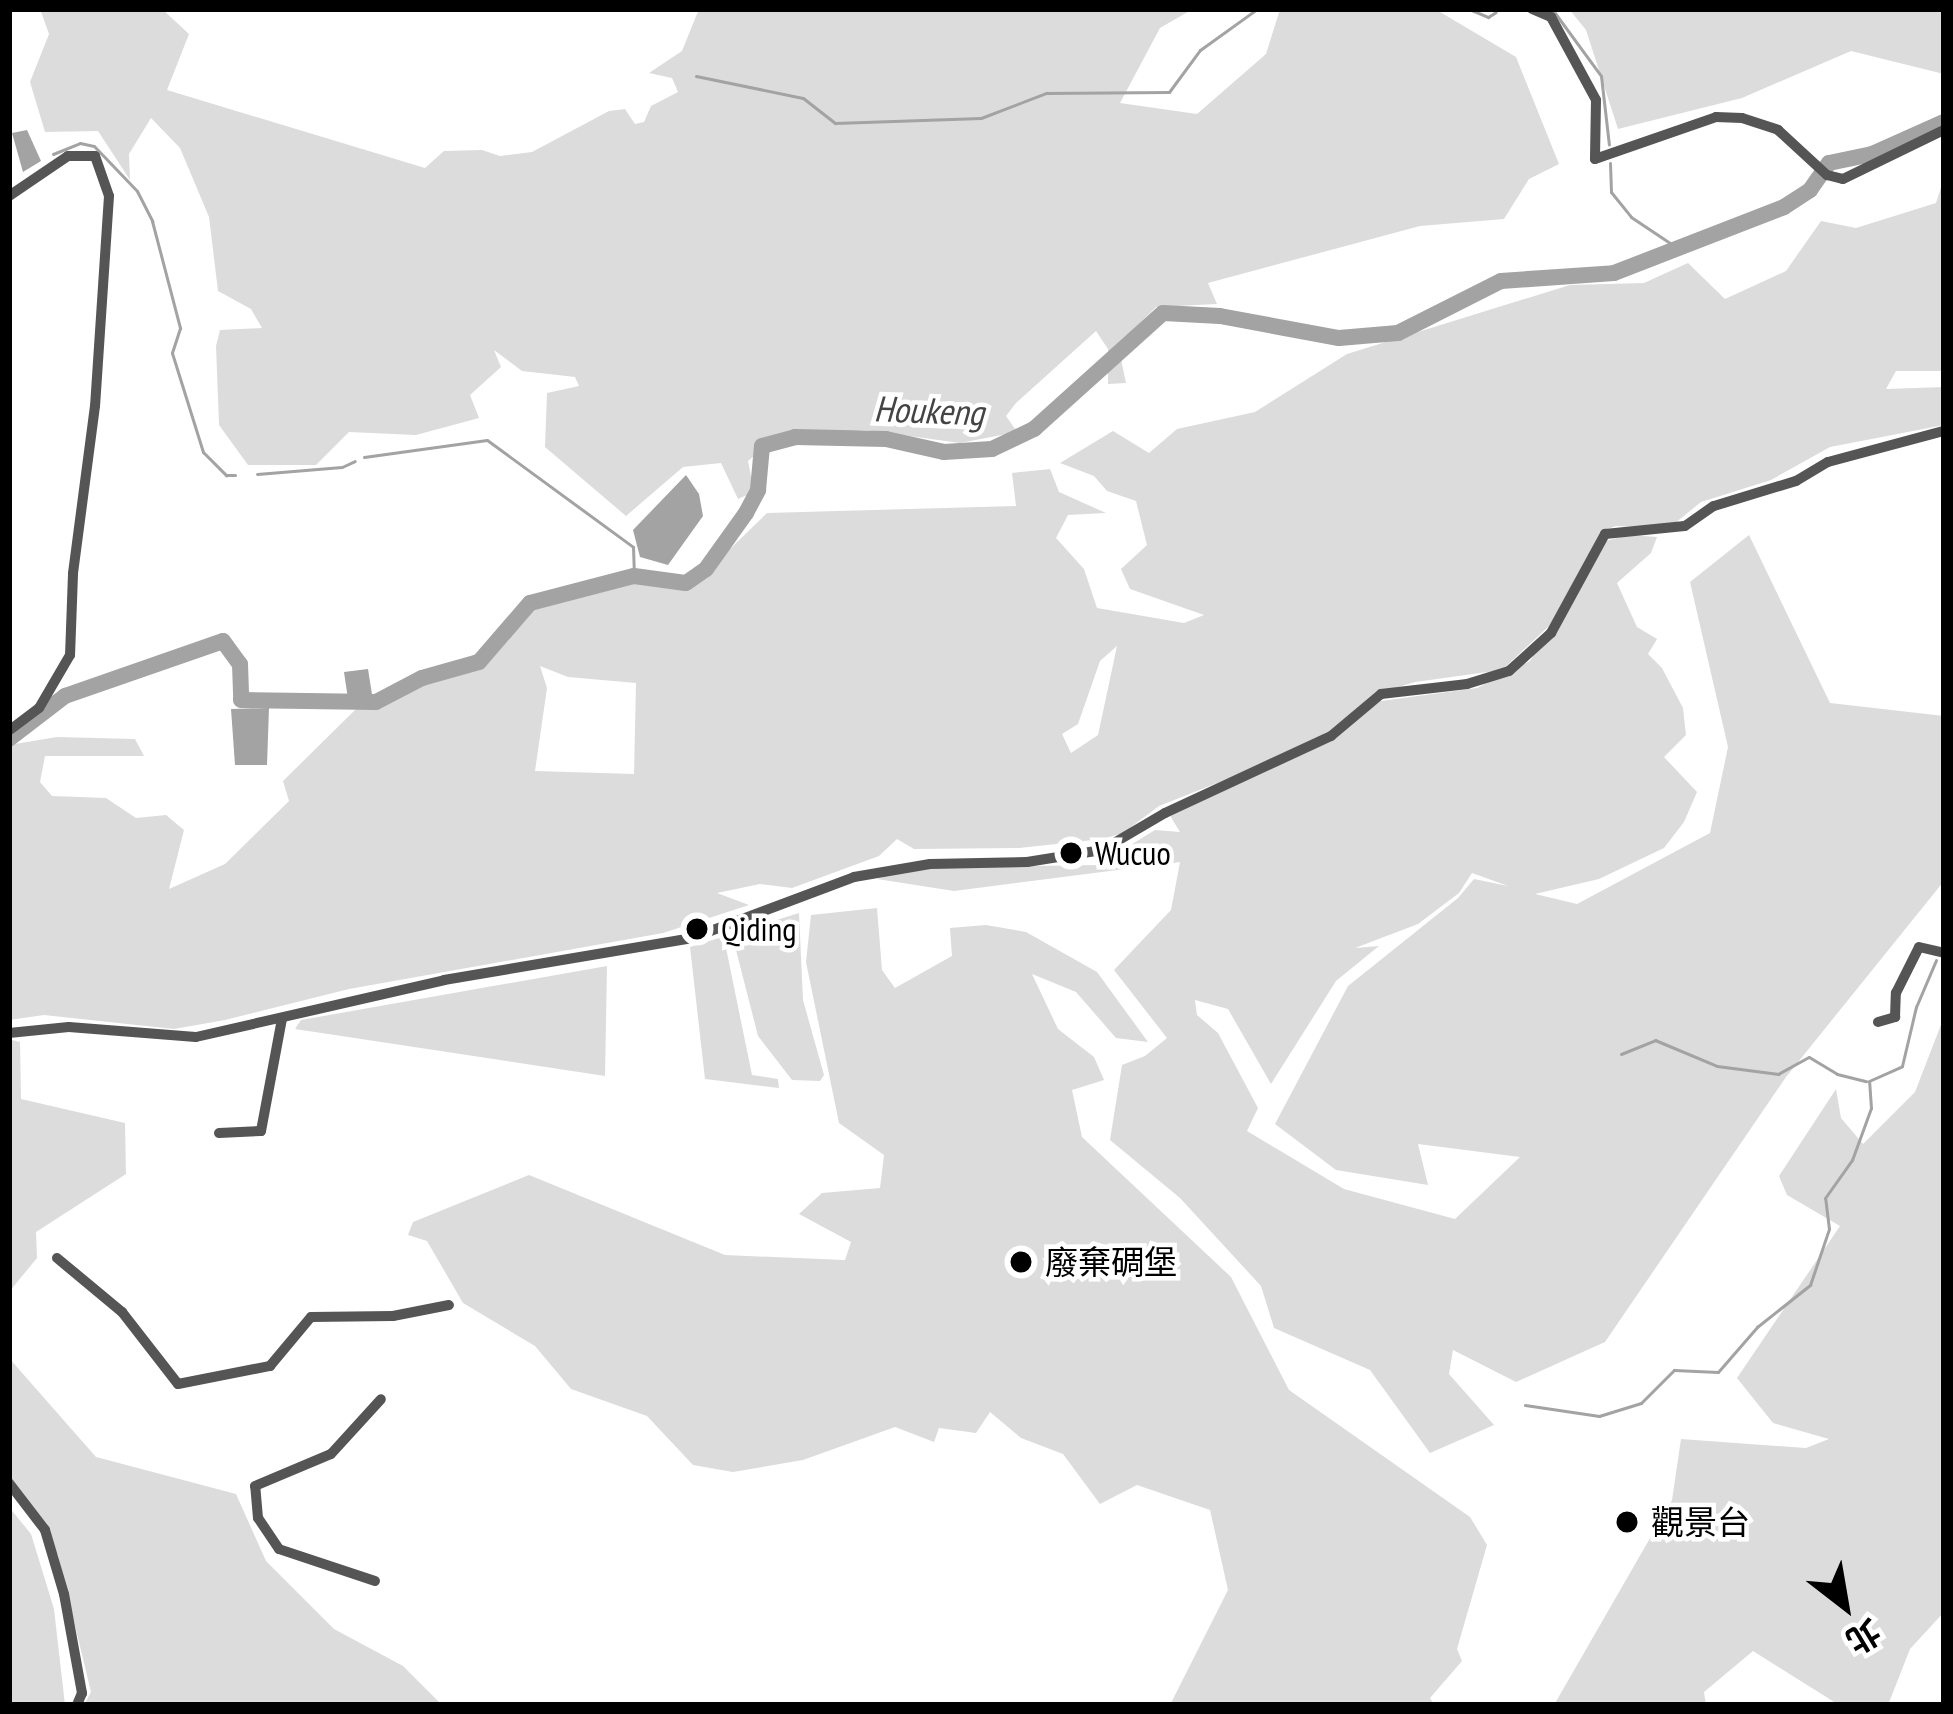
<!DOCTYPE html>
<meta charset="utf-8">
<style>
body{margin:0}
#map{position:relative;width:1953px;height:1714px;overflow:hidden;background:#fff;font-family:"PT Sans Narrow","Noto Sans TC",sans-serif}
div>[style]{position:absolute}
.green>*{inset:0;background:#dcdcdc}
.water>*{inset:0;background:#a3a3a3}
.stream>*{height:3px;margin:-1.5px;padding:0 1.5px;transform-origin:1.5px;border-radius:1.5px;background:#a3a3a3}
.river>*{height:16px;margin:-8px;padding:0 8px;transform-origin:8px;border-radius:8px;background:#a3a3a3}
.minor>*{height:10px;margin:-5px;padding:0 5px;transform-origin:5px;border-radius:5px;background:#555}
.dots>*{width:33px;height:33px;translate:-50% -50%;box-sizing:border-box;border:6px solid #fff;border-radius:50%}
span{translate:-50% -50%;white-space:nowrap;text-align:center;line-height:1.15;-webkit-text-stroke:9px #fff;paint-order:stroke}
.poi-label{font-size:33px;color:#000}
.left{translate:0 -50%;text-align:left}
.water-label{font-size:36px;color:#444;font-style:italic}
.frame{position:absolute;inset:0;border:12px solid #000;pointer-events:none}
.north{position:absolute;left:1785px;top:1546px;width:120px;height:120px;-webkit-text-stroke:9px #fff;paint-order:stroke;rotate:149deg;font-size:33px;font-weight:700;line-height:48px;text-align:center;color:#000}
.north::after{content:'';display:block;margin:auto;width:42px;height:54px;background:#000;clip-path:polygon(50% 0,100% 100%,50% 72%,0 100%)}
</style>
<div id="map">
<div class="green">
<div style="clip-path:polygon(40px 9px,162px 9px,189px 34px,167px 90px,425px 168px,444px 151px,482px 150px,500px 156px,532px 152px,609px 111px,625px 109px,635px 124px,644px 122px,651px 106px,678px 92px,672px 78px,649px 73px,682px 51px,699px 9px,1193px 9px,1160px 28px,1120px 103px,1197px 114px,1266px 54px,1280px 9px,1435px 9px,1516px 57px,1559px 164px,1529px 179px,1504px 219px,1420px 226px,1208px 283px,1217px 304px,1156px 307px,1129px 334px,1121px 359px,1126px 383px,1108px 384px,1108px 349px,1096px 331px,1016px 403px,1006px 416px,1017px 432px,960px 443px,866px 430px,777px 436px,748px 461px,754px 492px,738px 499px,721px 463px,683px 467px,626px 516px,545px 447px,547px 393px,579px 386px,575px 377px,522px 371px,494px 350px,501px 367px,470px 395px,479px 418px,416px 435px,349px 432px,316px 465px,248px 465px,219px 425px,216px 346px,220px 330px,262px 328px,251px 309px,218px 291px,209px 217px,180px 148px,151px 118px,129px 154px,130px 180px,98px 131px,45px 132px,30px 82px,49px 34px)"></div>
<div style="clip-path:polygon(1569px 9px,1944px 9px,1944px 74px,1851px 51px,1742px 98px,1618px 129px,1586px 30px)"></div>
<div style="clip-path:polygon(evenodd,1944px 178px,1944px 371px,1896px 371px,1886px 389px,1944px 387px,1944px 425px,1830px 447px,1771px 480px,1701px 502px,1669px 528px,1616px 526px,1602px 531px,1549px 626px,1502px 670px,1415px 682px,1375px 694px,1329px 731px,1285px 756px,1159px 806px,1123px 833px,1103px 839px,1019px 848px,914px 849px,897px 839px,879px 856px,792px 888px,760px 884px,717px 893px,749px 905px,663px 933px,349px 989px,225px 1020px,174px 1029px,44px 1015px,9px 1020px,9px 745px,57px 737px,135px 739px,144px 756px,45px 756px,40px 782px,52px 796px,106px 798px,136px 818px,166px 815px,184px 830px,169px 889px,225px 864px,289px 801px,283px 781px,356px 709px,502px 642px,519px 611px,608px 584px,675px 577px,698px 580px,767px 513px,1016px 506px,1012px 473px,1050px 469px,1059px 492px,1106px 513px,1068px 515px,1056px 538px,1084px 569px,1097px 608px,1184px 623px,1204px 615px,1130px 589px,1121px 569px,1147px 545px,1136px 501px,1107px 491px,1094px 476px,1060px 463px,1113px 431px,1149px 453px,1177px 429px,1255px 412px,1347px 354px,1570px 285px,1644px 283px,1688px 263px,1725px 299px,1786px 271px,1821px 221px,1856px 228px,1936px 203px,1944px 178px,1117px 646px,1098px 735px,1071px 753px,1062px 734px,1078px 724px,1100px 661px,1117px 646px,1944px 178px,540px 666px,568px 677px,636px 683px,634px 774px,535px 771px,547px 688px,540px 666px)"></div>
<div style="clip-path:polygon(evenodd,1630px 535px,1657px 537px,1651px 553px,1617px 583px,1637px 627px,1657px 639px,1648px 654px,1662px 668px,1683px 708px,1686px 735px,1664px 757px,1697px 792px,1684px 822px,1664px 848px,1599px 879px,1535px 894px,1577px 904px,1710px 833px,1728px 747px,1690px 582px,1749px 535px,1830px 703px,1944px 716px,1944px 881px,1786px 1077px,1605px 1342px,1516px 1382px,1453px 1350px,1449px 1374px,1494px 1425px,1430px 1453px,1370px 1370px,1274px 1328px,1261px 1286px,1180px 1198px,1110px 1140px,1122px 1065px,1145px 1056px,1167px 1038px,1114px 970px,1171px 910px,1180px 862px,954px 891px,877px 879px,908px 868px,1098px 865px,1155px 830px,1180px 832px,1169px 814px,1309px 751px,1381px 701px,1477px 688px,1530px 661px,1605px 541px,1630px 535px,1472px 873px,1508px 886px,1474px 879px,1458px 898px,1348px 986px,1275px 1124px,1336px 1170px,1428px 1185px,1418px 1144px,1520px 1157px,1455px 1219px,1344px 1189px,1247px 1131px,1258px 1108px,1218px 1033px,1197px 1015px,1195px 1000px,1228px 1009px,1271px 1084px,1336px 981px,1379px 946px,1355px 948px,1418px 924px,1459px 893px,1472px 873px)"></div>
<div style="clip-path:polygon(877px 908px,882px 970px,895px 988px,952px 956px,950px 928px,986px 925px,1026px 932px,1097px 972px,1148px 1042px,1116px 1038px,1076px 992px,1032px 974px,1058px 1029px,1094px 1057px,1104px 1080px,1072px 1090px,1082px 1137px,1231px 1277px,1289px 1390px,1470px 1517px,1487px 1545px,1457px 1649px,1462px 1661px,1430px 1698px,1434px 1705px,1170px 1705px,1228px 1590px,1210px 1510px,1137px 1485px,1100px 1504px,1063px 1454px,1021px 1438px,990px 1412px,976px 1433px,939px 1428px,934px 1442px,895px 1427px,803px 1460px,733px 1472px,693px 1465px,647px 1416px,571px 1389px,535px 1346px,463px 1303px,427px 1241px,408px 1235px,413px 1222px,529px 1175px,725px 1255px,845px 1260px,851px 1242px,799px 1214px,822px 1193px,880px 1188px,884px 1155px,839px 1123px,806px 962px,811px 915px)"></div>
<div style="clip-path:polygon(799px 913px,803px 1000px,824px 1075px,820px 1081px,792px 1080px,758px 1036px,736px 950px,726px 948px,752px 1075px,778px 1079px,779px 1088px,705px 1079px,690px 947px)"></div>
<div style="clip-path:polygon(607px 966px,605px 1076px,295px 1029px,301px 1020px)"></div>
<div style="clip-path:polygon(1944px 1017px,1944px 1612px,1910px 1649px,1888px 1705px,1839px 1705px,1753px 1651px,1704px 1692px,1706px 1705px,1554px 1705px,1672px 1500px,1681px 1439px,1806px 1448px,1829px 1439px,1773px 1423px,1737px 1378px,1840px 1226px,1787px 1195px,1779px 1176px,1836px 1089px,1841px 1118px,1863px 1144px,1915px 1092px)"></div>
<div style="clip-path:polygon(12px 1040px,20px 1042px,21px 1099px,125px 1123px,126px 1174px,36px 1232px,37px 1258px,9px 1292px)"></div>
<div style="clip-path:polygon(9px 1358px,96px 1457px,236px 1494px,266px 1561px,334px 1629px,403px 1666px,442px 1705px,84px 1705px,91px 1692px,58px 1555px,9px 1474px)"></div>
<div style="clip-path:polygon(9px 1507px,31px 1534px,54px 1609px,65px 1705px,9px 1705px)"></div>
</div>
<div class="water">
<div style="clip-path:polygon(27px 130px,41px 161px,23px 172px,12px 133px)"></div>
<div style="clip-path:polygon(686px 475px,699px 494px,703px 516px,668px 565px,640px 557px,633px 530px)"></div>
<div style="clip-path:polygon(368px 669px,373px 701px,348px 699px,344px 672px)"></div>
<div style="clip-path:polygon(269px 708px,267px 765px,235px 765px,231px 709px)"></div>
</div>
<div class="stream">
<div style="left:1469px;top:9px;width:21px;rotate:23deg"></div>
<div style="left:1488px;top:17px;width:9px;rotate:-32deg"></div>
<div style="left:1552px;top:9px;width:83px;rotate:53.8deg"></div>
<div style="left:1601px;top:76px;width:69px;rotate:83.4deg"></div>
<div style="left:696px;top:76px;width:109px;rotate:11.6deg"></div>
<div style="left:803px;top:98px;width:41px;rotate:38deg"></div>
<div style="left:835px;top:123px;width:146px;rotate:-2deg"></div>
<div style="left:981px;top:118px;width:70px;rotate:-21deg"></div>
<div style="left:1046px;top:93px;width:123px;rotate:-0.5deg"></div>
<div style="left:1169px;top:92px;width:52px;rotate:-53.6deg"></div>
<div style="left:1200px;top:50px;width:70px;rotate:-35.7deg"></div>
<div style="left:53px;top:154px;width:29px;rotate:-22deg"></div>
<div style="left:80px;top:143px;width:14px;rotate:12deg"></div>
<div style="left:94px;top:146px;width:62px;rotate:46.3deg"></div>
<div style="left:137px;top:191px;width:34px;rotate:63deg"></div>
<div style="left:152px;top:221px;width:111px;rotate:75.3deg"></div>
<div style="left:180px;top:328px;width:26px;rotate:108deg"></div>
<div style="left:172px;top:353px;width:104px;rotate:72.6deg"></div>
<div style="left:203px;top:452px;width:33px;rotate:45deg"></div>
<div style="left:226px;top:475px;width:9px"></div>
<div style="left:1610px;top:163px;width:29px;rotate:88deg"></div>
<div style="left:1611px;top:192px;width:32px;rotate:51deg"></div>
<div style="left:1631px;top:217px;width:54px;rotate:33.7deg"></div>
<div style="left:364px;top:457px;width:124px;rotate:-7.9deg"></div>
<div style="left:487px;top:440px;width:181px;rotate:36.2deg"></div>
<div style="left:633px;top:547px;width:29px;rotate:88deg"></div>
<div style="left:257px;top:474px;width:85px;rotate:-4.7deg"></div>
<div style="left:342px;top:467px;width:14px;rotate:-25deg"></div>
<div style="left:1621px;top:1054px;width:37px;rotate:-22deg"></div>
<div style="left:1655px;top:1040px;width:67px;rotate:22.8deg"></div>
<div style="left:1717px;top:1066px;width:62px;rotate:7.5deg"></div>
<div style="left:1778px;top:1074px;width:35px;rotate:-29deg"></div>
<div style="left:1809px;top:1057px;width:33px;rotate:31deg"></div>
<div style="left:1837px;top:1074px;width:30px;rotate:14deg"></div>
<div style="left:1525px;top:1405px;width:75px;rotate:8.5deg"></div>
<div style="left:1599px;top:1416px;width:44px;rotate:-17.2deg"></div>
<div style="left:1641px;top:1403px;width:47px;rotate:-45deg"></div>
<div style="left:1674px;top:1370px;width:44px;rotate:2.6deg"></div>
<div style="left:1718px;top:1372px;width:60px;rotate:-49.1deg"></div>
<div style="left:1757px;top:1327px;width:68px;rotate:-38.4deg"></div>
<div style="left:1810px;top:1285px;width:59px;rotate:-71.3deg"></div>
<div style="left:1829px;top:1229px;width:31px;rotate:-97deg"></div>
<div style="left:1825px;top:1198px;width:47px;rotate:-54.6deg"></div>
<div style="left:1852px;top:1160px;width:55px;rotate:-69.9deg"></div>
<div style="left:1871px;top:1108px;width:27px;rotate:-94deg"></div>
<div style="left:1869px;top:1081px;width:36px;rotate:-24deg"></div>
<div style="left:1902px;top:1066px;width:61px;rotate:-76.7deg"></div>
<div style="left:1916px;top:1007px;width:51px;rotate:-66.9deg"></div>
</div>
<div class="river">
<div style="left:9px;top:739px;width:71px;rotate:-37.5deg"></div>
<div style="left:65px;top:696px;width:167px;rotate:-19.2deg"></div>
<div style="left:223px;top:641px;width:29px;rotate:54deg"></div>
<div style="left:240px;top:664px;width:36px;rotate:88deg"></div>
<div style="left:241px;top:700px;width:135px;rotate:0.8deg"></div>
<div style="left:376px;top:702px;width:52px;rotate:-27.6deg"></div>
<div style="left:422px;top:678px;width:59px;rotate:-15.7deg"></div>
<div style="left:479px;top:662px;width:78px;rotate:-49.2deg"></div>
<div style="left:530px;top:603px;width:107px;rotate:-14.6deg"></div>
<div style="left:634px;top:576px;width:52px;rotate:7.7deg"></div>
<div style="left:686px;top:583px;width:24px;rotate:-35deg"></div>
<div style="left:706px;top:569px;width:69px;rotate:-54.5deg"></div>
<div style="left:746px;top:513px;width:26px;rotate:-62deg"></div>
<div style="left:758px;top:490px;width:44px;rotate:-84.8deg"></div>
<div style="left:762px;top:446px;width:34px;rotate:-15deg"></div>
<div style="left:795px;top:437px;width:91px;rotate:1.3deg"></div>
<div style="left:886px;top:439px;width:59px;rotate:12.6deg"></div>
<div style="left:944px;top:452px;width:48px;rotate:-3.6deg"></div>
<div style="left:992px;top:449px;width:47px;rotate:-25.5deg"></div>
<div style="left:1034px;top:429px;width:173px;rotate:-42deg"></div>
<div style="left:1163px;top:313px;width:57px;rotate:3deg"></div>
<div style="left:1220px;top:316px;width:121px;rotate:10.5deg"></div>
<div style="left:1339px;top:338px;width:59px;rotate:-4.8deg"></div>
<div style="left:1398px;top:333px;width:115px;rotate:-26.8deg"></div>
<div style="left:1501px;top:281px;width:113px;rotate:-4deg"></div>
<div style="left:1614px;top:273px;width:182px;rotate:-21.2deg"></div>
<div style="left:1784px;top:207px;width:31px;rotate:-33deg"></div>
<div style="left:1810px;top:190px;width:33px;rotate:-55deg"></div>
<div style="left:1829px;top:163px;width:44px;rotate:-11.8deg"></div>
<div style="left:1872px;top:154px;width:79px;rotate:-24deg"></div>
</div>
<div class="minor">
<div style="left:1532px;top:9px;width:21px;rotate:23deg"></div>
<div style="left:1551px;top:17px;width:94px;rotate:61.5deg"></div>
<div style="left:1596px;top:100px;width:59px;rotate:91deg"></div>
<div style="left:1595px;top:159px;width:128px;rotate:-19.1deg"></div>
<div style="left:1716px;top:117px;width:26px;rotate:2deg"></div>
<div style="left:1742px;top:118px;width:38px;rotate:18deg"></div>
<div style="left:1778px;top:130px;width:67px;rotate:42.6deg"></div>
<div style="left:1827px;top:175px;width:16px;rotate:14deg"></div>
<div style="left:1843px;top:179px;width:112px;rotate:-25.9deg"></div>
<div style="left:9px;top:196px;width:71px;rotate:-34.1deg"></div>
<div style="left:68px;top:156px;width:27px"></div>
<div style="left:95px;top:156px;width:42px;rotate:70.7deg"></div>
<div style="left:109px;top:196px;width:210px;rotate:93.8deg"></div>
<div style="left:95px;top:406px;width:169px;rotate:97.5deg"></div>
<div style="left:73px;top:574px;width:81px;rotate:92.1deg"></div>
<div style="left:70px;top:655px;width:61px;rotate:120.3deg"></div>
<div style="left:39px;top:708px;width:38px;rotate:143deg"></div>
<div style="left:1878px;top:1022px;width:18px;rotate:-16deg"></div>
<div style="left:1895px;top:1017px;width:24px;rotate:-88deg"></div>
<div style="left:1896px;top:993px;width:51px;rotate:-63.4deg"></div>
<div style="left:1919px;top:947px;width:26px;rotate:13deg"></div>
<div style="left:9px;top:1033px;width:60px;rotate:-5.7deg"></div>
<div style="left:69px;top:1027px;width:127px;rotate:4.5deg"></div>
<div style="left:196px;top:1037px;width:254px;rotate:-12.9deg"></div>
<div style="left:444px;top:980px;width:252px;rotate:-9.6deg"></div>
<div style="left:692px;top:938px;width:173px;rotate:-20.6deg"></div>
<div style="left:854px;top:877px;width:77px;rotate:-9.7deg"></div>
<div style="left:930px;top:864px;width:97px;rotate:-1.2deg"></div>
<div style="left:1027px;top:862px;width:76px;rotate:-9.1deg"></div>
<div style="left:1102px;top:850px;width:73px;rotate:-30.4deg"></div>
<div style="left:1165px;top:813px;width:183px;rotate:-24.9deg"></div>
<div style="left:1331px;top:736px;width:65px;rotate:-40deg"></div>
<div style="left:1381px;top:694px;width:87px;rotate:-6.6deg"></div>
<div style="left:1467px;top:684px;width:44px;rotate:-17.2deg"></div>
<div style="left:1509px;top:671px;width:57px;rotate:-42.1deg"></div>
<div style="left:1551px;top:633px;width:113px;rotate:-61.4deg"></div>
<div style="left:1605px;top:534px;width:80px;rotate:-5.7deg"></div>
<div style="left:1685px;top:526px;width:35px;rotate:-35deg"></div>
<div style="left:1714px;top:506px;width:86px;rotate:-17deg"></div>
<div style="left:1796px;top:481px;width:37px;rotate:-31deg"></div>
<div style="left:1828px;top:462px;width:120px;rotate:-15deg"></div>
<div style="left:219px;top:1133px;width:42px;rotate:-2.7deg"></div>
<div style="left:261px;top:1131px;width:114px;rotate:-79.4deg"></div>
<div style="left:57px;top:1258px;width:85px;rotate:39.7deg"></div>
<div style="left:122px;top:1312px;width:91px;rotate:52.1deg"></div>
<div style="left:178px;top:1384px;width:94px;rotate:-11.1deg"></div>
<div style="left:270px;top:1366px;width:64px;rotate:-50.1deg"></div>
<div style="left:311px;top:1317px;width:82px;rotate:-0.7deg"></div>
<div style="left:393px;top:1316px;width:57px;rotate:-11.1deg"></div>
<div style="left:9px;top:1483px;width:59px;rotate:52.5deg"></div>
<div style="left:45px;top:1530px;width:67px;rotate:73.5deg"></div>
<div style="left:64px;top:1594px;width:101px;rotate:79.7deg"></div>
<div style="left:82px;top:1693px;width:13px;rotate:113deg"></div>
<div style="left:375px;top:1581px;width:101px;rotate:-161.6deg"></div>
<div style="left:279px;top:1549px;width:37px;rotate:-124deg"></div>
<div style="left:258px;top:1518px;width:32px;rotate:-95deg"></div>
<div style="left:255px;top:1486px;width:82px;rotate:-22.8deg"></div>
<div style="left:331px;top:1454px;width:74px;rotate:-47.7deg"></div>
</div>
<div class="dots">
<div style="left:1071px;top:853px;background:#000"></div>
<div style="left:697px;top:929px;background:#000"></div>
<div style="left:1021px;top:1262px;background:#000"></div>
<div style="left:1627px;top:1522px;background:#000"></div>
</div>
<div class="poi-label">
<span class="left" style="left:1095px;top:853px">Wucuo</span>
<span class="left" style="left:721px;top:929px">Qiding</span>
<span class="left" style="left:1045px;top:1262px">廢棄碉堡</span>
<span class="left" style="left:1651px;top:1522px">觀景台</span>
</div>
<div class="water-label">
<span style="left:929px;top:410px;rotate:2deg">Houkeng</span>
</div>
<div class="frame"></div>
<div class="north">北</div>
</div>
